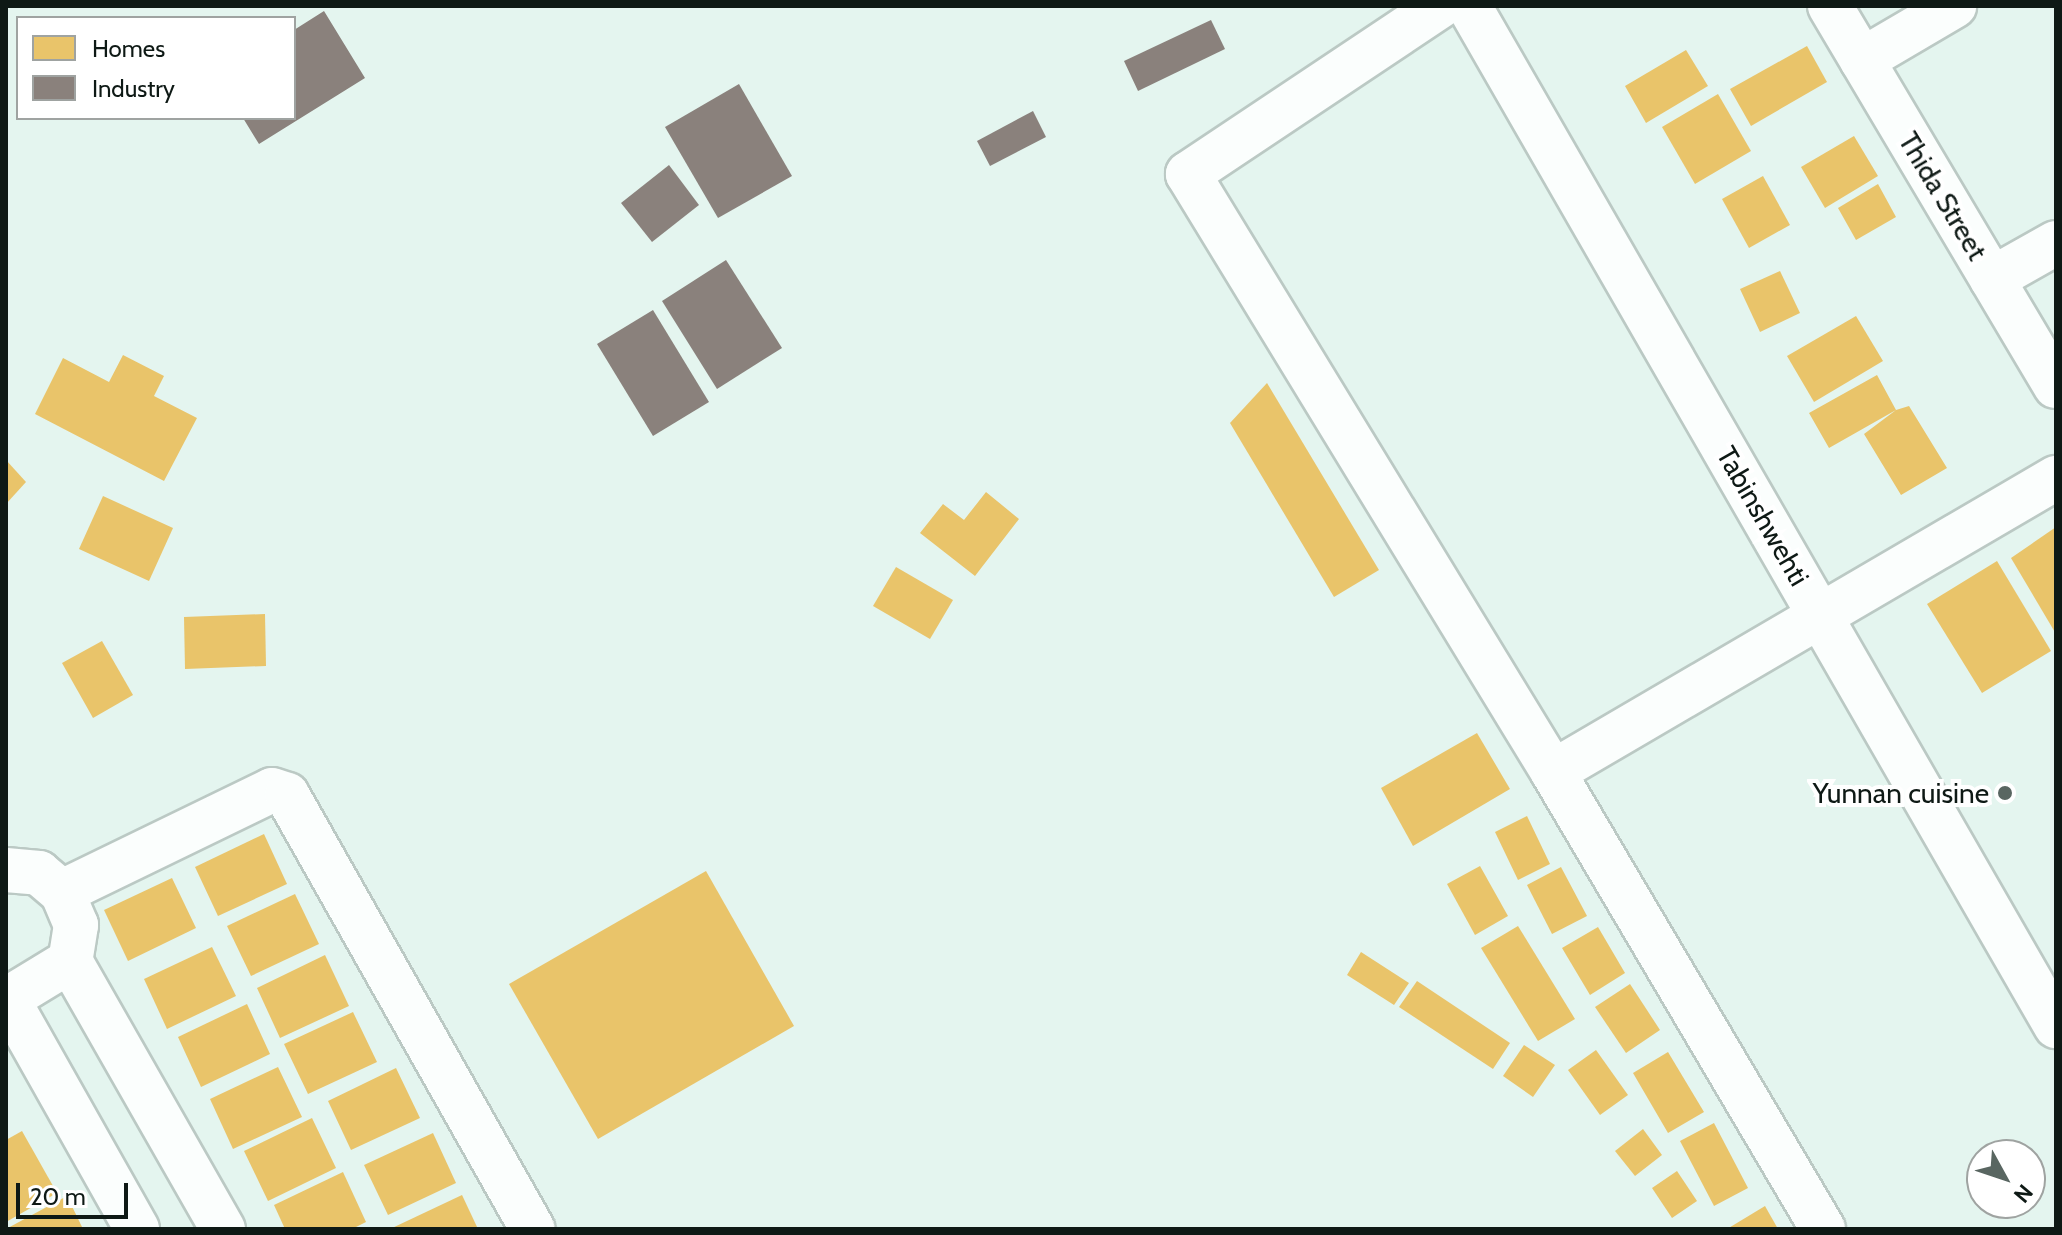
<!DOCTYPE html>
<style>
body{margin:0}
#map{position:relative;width:2062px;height:1235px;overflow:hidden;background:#e4f5ef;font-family:Cabin,sans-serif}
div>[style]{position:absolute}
.homes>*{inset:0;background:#e9c46a}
.industry>*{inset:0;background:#8a817c}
.roads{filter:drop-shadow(2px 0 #bbc9c4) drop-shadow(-2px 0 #bbc9c4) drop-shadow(0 2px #bbc9c4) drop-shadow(0 -2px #bbc9c4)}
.minor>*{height:44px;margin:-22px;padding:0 22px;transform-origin:22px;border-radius:22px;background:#fbfefd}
.secondary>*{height:44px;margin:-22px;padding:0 22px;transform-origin:22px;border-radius:22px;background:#fbfefd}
.dots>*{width:22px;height:22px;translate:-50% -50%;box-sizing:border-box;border:4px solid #fff;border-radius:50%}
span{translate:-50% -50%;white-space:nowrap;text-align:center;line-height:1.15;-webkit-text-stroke:8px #fff;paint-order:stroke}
.street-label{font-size:28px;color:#0e1915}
.poi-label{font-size:28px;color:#0e1915}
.right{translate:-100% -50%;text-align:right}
.frame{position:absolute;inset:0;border:8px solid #0e1915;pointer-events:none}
.legend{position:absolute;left:16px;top:16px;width:280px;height:104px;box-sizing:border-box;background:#fff;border:2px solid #9fa3a1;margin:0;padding:10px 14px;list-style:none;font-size:24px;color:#0e1915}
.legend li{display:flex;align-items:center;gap:16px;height:40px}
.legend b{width:40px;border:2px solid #9fa3a1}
.north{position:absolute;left:1966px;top:1139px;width:80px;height:80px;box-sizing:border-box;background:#fff;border:2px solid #9fa3a1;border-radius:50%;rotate:130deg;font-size:22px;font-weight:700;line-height:32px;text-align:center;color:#0e1915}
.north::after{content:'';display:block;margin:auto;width:28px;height:36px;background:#596661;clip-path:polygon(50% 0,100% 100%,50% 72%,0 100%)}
.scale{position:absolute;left:16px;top:1183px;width:112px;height:36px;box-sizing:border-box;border:4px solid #0e1915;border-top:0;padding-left:10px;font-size:24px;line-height:28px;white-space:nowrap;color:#0e1915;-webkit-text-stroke:6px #fff;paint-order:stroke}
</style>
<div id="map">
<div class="homes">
<div style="clip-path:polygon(1807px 46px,1827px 82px,1751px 126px,1730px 89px)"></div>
<div style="clip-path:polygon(1686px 50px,1708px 86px,1646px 123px,1625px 86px)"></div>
<div style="clip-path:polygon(1718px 94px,1751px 151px,1695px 184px,1662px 127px)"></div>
<div style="clip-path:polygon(1854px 136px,1878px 176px,1825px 208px,1801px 167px)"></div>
<div style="clip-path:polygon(1763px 176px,1790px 225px,1749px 248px,1722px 199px)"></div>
<div style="clip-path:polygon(1878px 184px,1896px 217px,1856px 240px,1838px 208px)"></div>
<div style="clip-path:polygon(1780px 271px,1800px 313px,1760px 332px,1740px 289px)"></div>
<div style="clip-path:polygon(1856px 316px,1883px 361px,1814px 402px,1787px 356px)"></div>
<div style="clip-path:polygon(123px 355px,164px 376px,154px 396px,197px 418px,164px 481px,35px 414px,63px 358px,109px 382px)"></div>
<div style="clip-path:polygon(1877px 375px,1896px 410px,1909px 406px,1947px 468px,1901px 495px,1864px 434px,1896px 410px,1829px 448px,1809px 413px)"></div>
<div style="clip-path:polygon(1267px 383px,1379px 570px,1334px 597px,1230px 423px)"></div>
<div style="clip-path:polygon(6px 460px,26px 482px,6px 504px)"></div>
<div style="clip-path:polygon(986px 492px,1019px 519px,975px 576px,920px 533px,943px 504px,964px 520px)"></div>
<div style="clip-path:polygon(103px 496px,173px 528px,149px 581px,79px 549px)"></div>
<div style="clip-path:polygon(2056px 527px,2056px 634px,2011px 558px)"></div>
<div style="clip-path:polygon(1997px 561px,2051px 651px,1982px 693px,1927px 604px)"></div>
<div style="clip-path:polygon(896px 567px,953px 600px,930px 639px,873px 606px)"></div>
<div style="clip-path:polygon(265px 614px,266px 666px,185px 669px,184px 617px)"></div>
<div style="clip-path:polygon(102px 641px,133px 695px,93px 718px,62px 663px)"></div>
<div style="clip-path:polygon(1477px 733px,1510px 789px,1413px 846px,1381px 788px)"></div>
<div style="clip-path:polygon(1527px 816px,1550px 864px,1518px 880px,1495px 832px)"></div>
<div style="clip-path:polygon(264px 834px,287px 884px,218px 916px,195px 867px)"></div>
<div style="clip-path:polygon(1480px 866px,1508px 916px,1475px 935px,1447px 884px)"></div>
<div style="clip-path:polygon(1561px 867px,1587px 916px,1552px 934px,1527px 885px)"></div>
<div style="clip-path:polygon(706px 871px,794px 1026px,598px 1139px,509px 984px)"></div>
<div style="clip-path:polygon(172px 878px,196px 928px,128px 961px,104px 910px)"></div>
<div style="clip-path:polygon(295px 894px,319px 944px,251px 976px,227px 926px)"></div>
<div style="clip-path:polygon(1518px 926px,1575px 1019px,1538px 1041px,1481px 948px)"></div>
<div style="clip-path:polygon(1598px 927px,1625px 973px,1590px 995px,1562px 948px)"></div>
<div style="clip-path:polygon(212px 947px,236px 996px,167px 1029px,144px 979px)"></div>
<div style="clip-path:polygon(1361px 952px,1409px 983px,1394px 1005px,1347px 975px)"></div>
<div style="clip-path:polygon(325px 955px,349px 1006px,280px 1038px,257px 988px)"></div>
<div style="clip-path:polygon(1417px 981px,1510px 1043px,1493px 1069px,1399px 1007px)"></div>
<div style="clip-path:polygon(1630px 984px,1660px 1030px,1626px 1053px,1595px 1007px)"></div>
<div style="clip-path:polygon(247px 1004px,270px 1054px,201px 1087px,178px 1037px)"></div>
<div style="clip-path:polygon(353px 1012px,377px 1062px,308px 1094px,284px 1044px)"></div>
<div style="clip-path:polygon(1524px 1045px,1555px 1065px,1533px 1097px,1503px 1076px)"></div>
<div style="clip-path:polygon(1596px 1050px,1628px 1095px,1600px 1115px,1568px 1070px)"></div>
<div style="clip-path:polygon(1668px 1052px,1704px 1112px,1668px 1133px,1633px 1073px)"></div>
<div style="clip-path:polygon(278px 1067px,302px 1117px,233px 1149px,210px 1099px)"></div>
<div style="clip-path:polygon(396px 1068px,420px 1118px,351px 1150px,328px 1101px)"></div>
<div style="clip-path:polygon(312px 1118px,336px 1168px,268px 1201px,244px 1151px)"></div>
<div style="clip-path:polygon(1714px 1123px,1748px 1188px,1714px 1206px,1680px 1141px)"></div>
<div style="clip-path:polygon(1643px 1129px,1662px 1155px,1635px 1176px,1615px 1151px)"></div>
<div style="clip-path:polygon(22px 1131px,57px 1193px,6px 1222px,6px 1140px)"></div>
<div style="clip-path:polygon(433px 1133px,456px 1183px,388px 1215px,364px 1165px)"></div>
<div style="clip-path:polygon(1677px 1171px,1697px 1201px,1672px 1218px,1652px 1188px)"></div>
<div style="clip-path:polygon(343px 1172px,366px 1222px,352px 1229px,285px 1229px,274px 1205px)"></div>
<div style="clip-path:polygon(462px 1195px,478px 1229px,390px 1229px)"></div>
<div style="clip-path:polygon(67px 1196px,83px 1229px,6px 1229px)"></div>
<div style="clip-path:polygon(1765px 1206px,1778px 1229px,1727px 1229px)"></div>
</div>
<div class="industry">
<div style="clip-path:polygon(324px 11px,365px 78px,259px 144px,243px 118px,294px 118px,294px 30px)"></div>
<div style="clip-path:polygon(1211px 20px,1225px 49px,1138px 91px,1124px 61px)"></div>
<div style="clip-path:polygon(739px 84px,792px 176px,718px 218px,665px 127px)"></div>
<div style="clip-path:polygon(1033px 111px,1046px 137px,990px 166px,977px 141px)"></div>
<div style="clip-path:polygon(669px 165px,699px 205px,652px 242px,621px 203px)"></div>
<div style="clip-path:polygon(726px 260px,782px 348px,717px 389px,662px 301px)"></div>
<div style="clip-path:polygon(653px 310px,709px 402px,653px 436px,597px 344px)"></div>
</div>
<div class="roads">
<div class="minor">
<div style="left:1440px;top:6px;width:303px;rotate:146.3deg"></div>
<div style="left:1188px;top:174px;width:701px;rotate:58.6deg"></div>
<div style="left:1553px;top:772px;width:531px;rotate:59.42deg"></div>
<div style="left:1830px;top:6px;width:442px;rotate:59.3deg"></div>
<div style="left:1862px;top:60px;width:107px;rotate:-30.4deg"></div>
<div style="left:1992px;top:279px;width:73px;rotate:-29.4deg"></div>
<div style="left:1553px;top:772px;width:583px;rotate:-30.31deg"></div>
<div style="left:6px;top:870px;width:33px;rotate:5deg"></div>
<div style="left:39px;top:873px;width:30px;rotate:40deg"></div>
<div style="left:62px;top:892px;width:36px;rotate:67deg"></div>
<div style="left:76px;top:925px;width:36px;rotate:99deg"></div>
<div style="left:70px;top:961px;width:75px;rotate:148.6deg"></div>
<div style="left:62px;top:892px;width:233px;rotate:-25.9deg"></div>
<div style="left:272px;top:790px;width:16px;rotate:18deg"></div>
<div style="left:287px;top:795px;width:499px;rotate:60.5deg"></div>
<div style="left:70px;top:961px;width:309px;rotate:60.3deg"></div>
<div style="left:8px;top:1000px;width:263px;rotate:60.6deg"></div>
</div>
<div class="secondary">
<div style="left:1469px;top:6px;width:1177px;rotate:60.08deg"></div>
</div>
</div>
<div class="dots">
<div style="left:2005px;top:793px;background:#596661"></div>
</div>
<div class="street-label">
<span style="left:1943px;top:196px;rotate:59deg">Thida Street</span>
<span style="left:1763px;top:516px;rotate:60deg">Tabinshwehti</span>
</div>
<div class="poi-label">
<span class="right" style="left:1989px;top:793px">Yunnan cuisine</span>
</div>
<div class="frame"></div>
<ul class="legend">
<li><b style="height:22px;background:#e9c46a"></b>Homes</li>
<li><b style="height:22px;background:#8a817c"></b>Industry</li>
</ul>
<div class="north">N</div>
<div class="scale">20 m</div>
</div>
